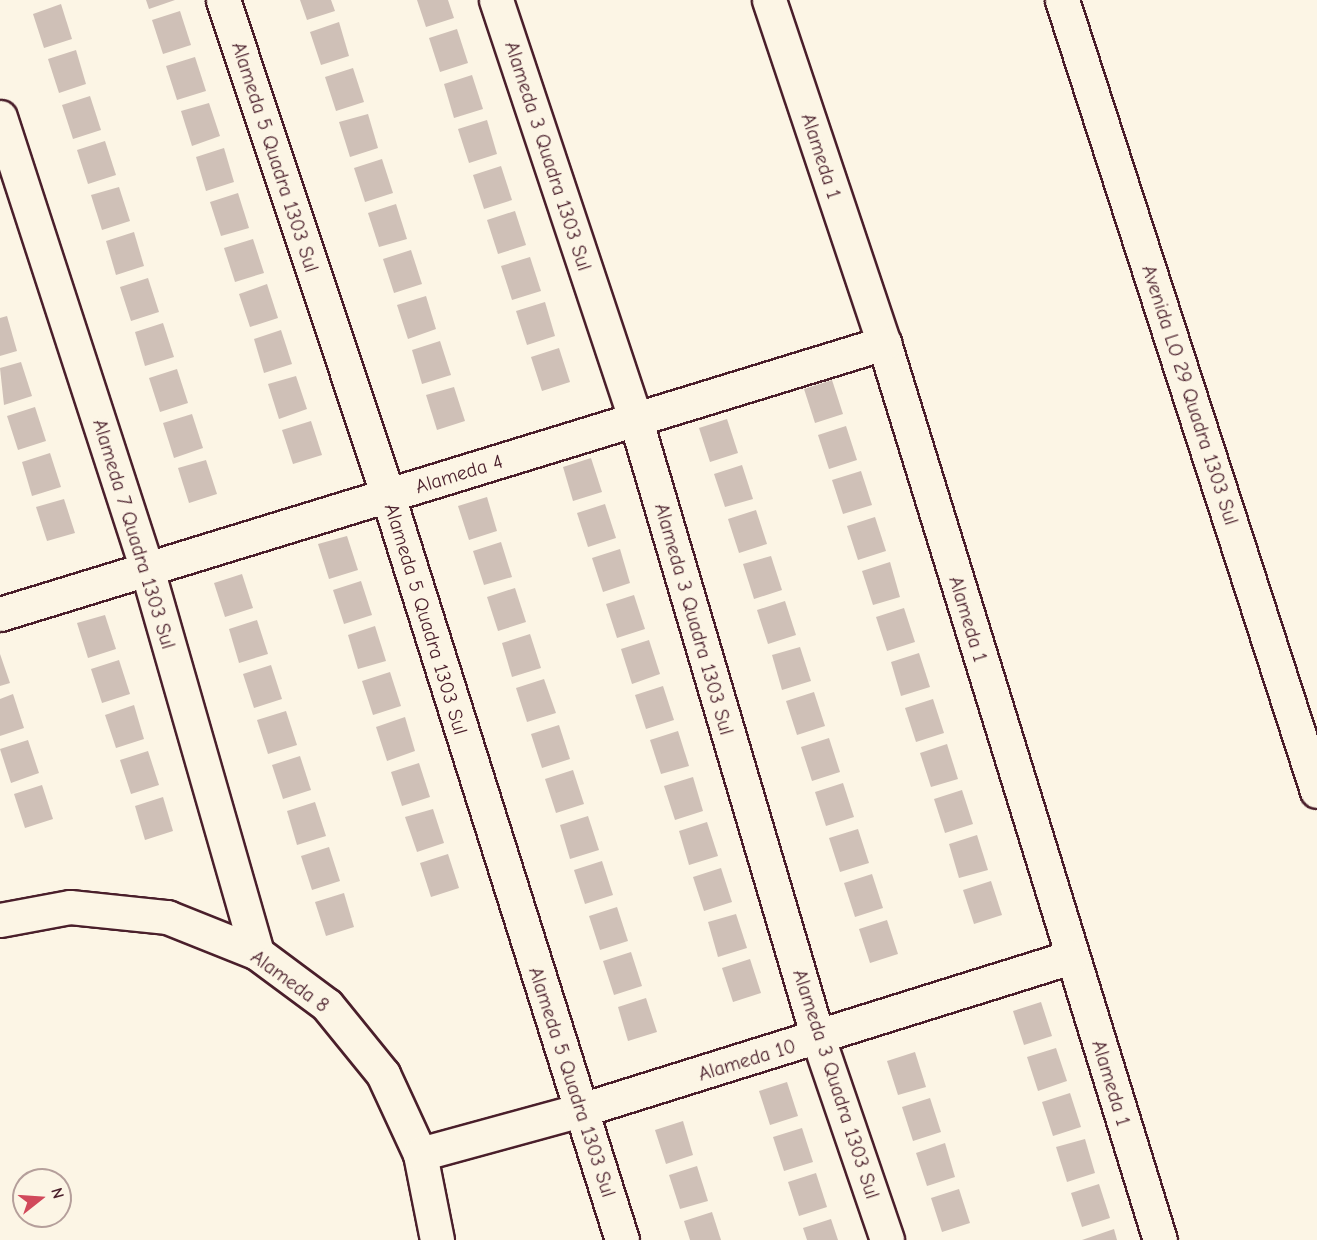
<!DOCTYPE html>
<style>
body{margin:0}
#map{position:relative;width:1317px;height:1240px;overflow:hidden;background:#fcf5e5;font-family:"Comic Neue",sans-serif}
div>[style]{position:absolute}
.building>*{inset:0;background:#cfc0b7}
.roads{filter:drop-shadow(2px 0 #4a1f2b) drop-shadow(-2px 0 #4a1f2b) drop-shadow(0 2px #4a1f2b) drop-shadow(0 -2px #4a1f2b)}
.minor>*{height:33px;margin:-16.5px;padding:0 16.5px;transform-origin:16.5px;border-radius:16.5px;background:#fcf5e5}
span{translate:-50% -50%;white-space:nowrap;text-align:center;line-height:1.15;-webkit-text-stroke:6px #fcf5e5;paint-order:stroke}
.street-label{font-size:20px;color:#4a1f2b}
.north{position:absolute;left:12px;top:1168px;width:60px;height:60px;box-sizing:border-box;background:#fcf5e5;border:2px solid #b59f9b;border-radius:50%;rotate:73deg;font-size:16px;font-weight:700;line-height:24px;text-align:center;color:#4a1f2b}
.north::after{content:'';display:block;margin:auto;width:21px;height:27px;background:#d1495b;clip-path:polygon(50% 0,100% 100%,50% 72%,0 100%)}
</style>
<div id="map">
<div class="building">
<div style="clip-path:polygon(146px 0,175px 0,149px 9px)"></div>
<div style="clip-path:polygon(300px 0,331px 0,335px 11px,307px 20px)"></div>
<div style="clip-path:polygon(417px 0,448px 0,454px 18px,426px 27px)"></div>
<div style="clip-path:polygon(61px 4px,72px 39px,44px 48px,33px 14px)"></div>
<div style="clip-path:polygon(180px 11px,191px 45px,163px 54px,152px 20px)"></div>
<div style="clip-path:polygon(339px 22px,349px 56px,321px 65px,310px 32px)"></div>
<div style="clip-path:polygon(457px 29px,468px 63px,440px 72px,429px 38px)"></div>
<div style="clip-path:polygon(76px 50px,86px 84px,59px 93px,48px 59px)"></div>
<div style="clip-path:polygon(195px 57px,206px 91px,177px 100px,166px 66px)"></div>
<div style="clip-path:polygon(353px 68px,364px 102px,336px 111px,325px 77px)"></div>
<div style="clip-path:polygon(472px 75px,483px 109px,454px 118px,444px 84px)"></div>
<div style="clip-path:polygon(90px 96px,101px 130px,73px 139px,62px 105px)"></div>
<div style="clip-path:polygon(209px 103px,220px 136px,192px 146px,181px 111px)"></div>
<div style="clip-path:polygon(368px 114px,378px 148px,350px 157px,339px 122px)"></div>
<div style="clip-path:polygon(487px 120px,497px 154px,469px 163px,458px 129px)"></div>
<div style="clip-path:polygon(105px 141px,116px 175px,88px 184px,77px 150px)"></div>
<div style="clip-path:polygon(224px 148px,234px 182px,206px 191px,196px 157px)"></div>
<div style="clip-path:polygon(382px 159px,393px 193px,365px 202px,354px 168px)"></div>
<div style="clip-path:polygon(501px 166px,512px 200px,484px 209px,473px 175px)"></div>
<div style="clip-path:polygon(119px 187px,130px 221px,102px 230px,91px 195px)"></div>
<div style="clip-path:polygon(238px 193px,249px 228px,221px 236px,210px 202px)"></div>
<div style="clip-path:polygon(396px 204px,407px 239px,379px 247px,368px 213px)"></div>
<div style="clip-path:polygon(515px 211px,526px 245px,498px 254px,487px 220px)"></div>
<div style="clip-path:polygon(134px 232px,144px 266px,116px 275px,106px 241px)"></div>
<div style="clip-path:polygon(253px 239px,264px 273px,235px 282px,224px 248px)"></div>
<div style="clip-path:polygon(411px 250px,422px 284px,394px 293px,383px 259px)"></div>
<div style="clip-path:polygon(530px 257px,541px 291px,512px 300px,501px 266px)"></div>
<div style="clip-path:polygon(148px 278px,159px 312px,131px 321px,120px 287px)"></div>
<div style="clip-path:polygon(267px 284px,278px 318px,250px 327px,239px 294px)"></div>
<div style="clip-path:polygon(426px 296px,436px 329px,408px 339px,397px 305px)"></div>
<div style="clip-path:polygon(545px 302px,555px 336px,527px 345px,516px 311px)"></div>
<div style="clip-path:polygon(7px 316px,17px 351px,0 356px,0 318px)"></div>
<div style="clip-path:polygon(163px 323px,174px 357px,145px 366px,135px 332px)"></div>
<div style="clip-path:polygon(281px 330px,292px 364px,264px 373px,254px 339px)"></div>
<div style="clip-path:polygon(440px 341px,451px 375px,422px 384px,412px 350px)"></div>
<div style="clip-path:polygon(559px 348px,570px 382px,542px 391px,531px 357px)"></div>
<div style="clip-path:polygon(21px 362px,32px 396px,4px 405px,0 368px)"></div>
<div style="clip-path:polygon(177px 369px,188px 403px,160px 412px,149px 378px)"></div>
<div style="clip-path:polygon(296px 376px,307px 409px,279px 419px,268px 384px)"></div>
<div style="clip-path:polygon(832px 380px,843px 414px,815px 423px,804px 389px)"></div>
<div style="clip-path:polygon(454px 387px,465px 421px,437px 430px,426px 395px)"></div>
<div style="clip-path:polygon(35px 407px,46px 441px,18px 450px,7px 416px)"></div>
<div style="clip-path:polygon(192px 414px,203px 448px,174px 458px,163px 423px)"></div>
<div style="clip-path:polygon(727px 419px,738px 453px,710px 462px,699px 428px)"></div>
<div style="clip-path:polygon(311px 421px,322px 455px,293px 464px,282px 430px)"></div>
<div style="clip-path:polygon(846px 426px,857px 460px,829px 469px,818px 435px)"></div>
<div style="clip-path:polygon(50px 453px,61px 487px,32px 496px,22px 462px)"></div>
<div style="clip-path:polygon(591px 458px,602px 492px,573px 501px,563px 467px)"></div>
<div style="clip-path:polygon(206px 460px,217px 494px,189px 503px,178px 468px)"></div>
<div style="clip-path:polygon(742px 465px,753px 499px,725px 507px,714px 474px)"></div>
<div style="clip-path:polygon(861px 471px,872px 505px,843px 514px,832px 480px)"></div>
<div style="clip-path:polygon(487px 497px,497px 531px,469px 540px,458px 506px)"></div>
<div style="clip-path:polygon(64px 499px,75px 533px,47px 541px,36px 507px)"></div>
<div style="clip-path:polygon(605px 504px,616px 538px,588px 547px,577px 513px)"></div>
<div style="clip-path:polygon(756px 510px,767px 544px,739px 553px,728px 519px)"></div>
<div style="clip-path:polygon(875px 517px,886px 551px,858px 560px,847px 526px)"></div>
<div style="clip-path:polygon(347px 536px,358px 570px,329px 579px,318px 544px)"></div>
<div style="clip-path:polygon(501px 542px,512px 577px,484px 585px,473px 551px)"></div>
<div style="clip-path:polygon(620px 549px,630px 583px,603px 592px,592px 558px)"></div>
<div style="clip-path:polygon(771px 556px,782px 590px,754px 599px,743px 564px)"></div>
<div style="clip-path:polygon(890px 562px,900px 597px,873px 605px,862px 571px)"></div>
<div style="clip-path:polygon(242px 574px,253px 608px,225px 617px,214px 583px)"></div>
<div style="clip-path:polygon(361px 581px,372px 615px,344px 624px,333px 590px)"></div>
<div style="clip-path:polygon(515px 588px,526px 622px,498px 631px,487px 597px)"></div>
<div style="clip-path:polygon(634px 595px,645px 629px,617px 638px,606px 604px)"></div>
<div style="clip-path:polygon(785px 601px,796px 635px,768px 644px,757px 610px)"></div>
<div style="clip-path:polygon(904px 608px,915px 642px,887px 651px,876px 617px)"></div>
<div style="clip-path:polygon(105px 615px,116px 649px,88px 658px,77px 623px)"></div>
<div style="clip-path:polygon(257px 620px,268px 654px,239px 663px,229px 629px)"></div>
<div style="clip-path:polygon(375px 626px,386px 661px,358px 669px,348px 635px)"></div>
<div style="clip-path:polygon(530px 634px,541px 668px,512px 677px,502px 643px)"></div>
<div style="clip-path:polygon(649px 640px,660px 674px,632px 684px,621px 649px)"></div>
<div style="clip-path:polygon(800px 647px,811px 681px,782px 690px,772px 655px)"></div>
<div style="clip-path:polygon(919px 653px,930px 687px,901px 696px,891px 662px)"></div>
<div style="clip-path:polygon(0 654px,10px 683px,0 686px)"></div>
<div style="clip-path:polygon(119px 660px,130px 694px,102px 703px,91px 669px)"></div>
<div style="clip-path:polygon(271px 665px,282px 699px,254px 708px,243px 674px)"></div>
<div style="clip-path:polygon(390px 672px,401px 706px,373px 715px,362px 681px)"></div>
<div style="clip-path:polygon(544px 679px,556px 713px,527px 722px,516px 688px)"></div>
<div style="clip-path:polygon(663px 686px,674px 720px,646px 729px,635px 695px)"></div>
<div style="clip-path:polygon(814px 692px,825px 726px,797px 735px,786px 701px)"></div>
<div style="clip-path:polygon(13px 694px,24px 728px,0 736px,0 699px)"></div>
<div style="clip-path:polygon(933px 699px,944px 733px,916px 742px,905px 708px)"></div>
<div style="clip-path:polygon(134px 705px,144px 739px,116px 748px,105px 715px)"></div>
<div style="clip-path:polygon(286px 711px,297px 745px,268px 754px,257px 720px)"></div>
<div style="clip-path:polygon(405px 717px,415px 751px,387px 761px,376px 727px)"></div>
<div style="clip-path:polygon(559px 725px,570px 759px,542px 768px,531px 734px)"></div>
<div style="clip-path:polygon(678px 731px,689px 766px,661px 774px,650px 740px)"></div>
<div style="clip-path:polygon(829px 738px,840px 772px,812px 781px,801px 747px)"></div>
<div style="clip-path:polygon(28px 740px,39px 773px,11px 783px,0 749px)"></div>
<div style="clip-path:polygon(947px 744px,958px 779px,931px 787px,920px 753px)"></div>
<div style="clip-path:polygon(148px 751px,159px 785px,131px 794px,120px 760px)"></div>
<div style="clip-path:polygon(300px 756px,311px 790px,283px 799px,272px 765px)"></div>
<div style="clip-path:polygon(419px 763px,430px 797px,402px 806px,391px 772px)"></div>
<div style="clip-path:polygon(573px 770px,584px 804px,556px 813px,545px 779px)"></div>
<div style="clip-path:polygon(693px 777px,703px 811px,675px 820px,664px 786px)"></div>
<div style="clip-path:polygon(843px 783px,854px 817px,826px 826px,815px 792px)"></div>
<div style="clip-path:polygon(42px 785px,53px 819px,25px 828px,14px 794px)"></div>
<div style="clip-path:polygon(962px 790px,973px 824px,945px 833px,934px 799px)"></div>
<div style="clip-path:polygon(163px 797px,173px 831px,145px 840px,135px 806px)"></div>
<div style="clip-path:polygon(315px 802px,326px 836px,297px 845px,287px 811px)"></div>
<div style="clip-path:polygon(433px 809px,444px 843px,417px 852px,405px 817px)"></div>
<div style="clip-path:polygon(588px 816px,599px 850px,570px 859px,560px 825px)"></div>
<div style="clip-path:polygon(707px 822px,718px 856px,689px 865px,679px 831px)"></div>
<div style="clip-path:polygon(858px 829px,869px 863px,840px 872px,829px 838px)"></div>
<div style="clip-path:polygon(977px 835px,988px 870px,959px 878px,949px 844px)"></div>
<div style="clip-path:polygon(329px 847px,340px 881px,312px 890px,301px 856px)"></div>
<div style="clip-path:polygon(448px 854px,459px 888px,431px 897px,420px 863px)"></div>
<div style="clip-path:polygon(602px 861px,613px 895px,585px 904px,574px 870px)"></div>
<div style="clip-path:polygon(721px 868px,732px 902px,704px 911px,693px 877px)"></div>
<div style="clip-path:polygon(872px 874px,883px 908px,855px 917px,844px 883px)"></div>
<div style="clip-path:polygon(991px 881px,1002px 915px,974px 924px,963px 890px)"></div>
<div style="clip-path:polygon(344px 893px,354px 927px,326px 936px,315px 902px)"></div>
<div style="clip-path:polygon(617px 907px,628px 941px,600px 950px,589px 916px)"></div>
<div style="clip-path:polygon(736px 914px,747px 948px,718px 957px,708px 922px)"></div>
<div style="clip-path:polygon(887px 920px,898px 954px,870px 963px,859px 929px)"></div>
<div style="clip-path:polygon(631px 952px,642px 986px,614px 995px,603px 961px)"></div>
<div style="clip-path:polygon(750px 959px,761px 993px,733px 1002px,722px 968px)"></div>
<div style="clip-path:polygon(646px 998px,657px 1032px,628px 1041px,618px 1007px)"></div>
<div style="clip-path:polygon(1041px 1002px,1052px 1036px,1024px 1045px,1013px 1011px)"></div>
<div style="clip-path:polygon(1056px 1048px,1067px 1081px,1038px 1091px,1027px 1057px)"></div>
<div style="clip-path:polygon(915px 1052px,926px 1087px,898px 1095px,887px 1061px)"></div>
<div style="clip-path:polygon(787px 1082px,798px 1116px,770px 1125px,759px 1091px)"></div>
<div style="clip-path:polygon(1070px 1093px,1081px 1127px,1053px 1136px,1042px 1102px)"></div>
<div style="clip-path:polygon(930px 1098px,941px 1132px,913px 1141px,902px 1107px)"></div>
<div style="clip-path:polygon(683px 1121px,693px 1155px,666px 1164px,655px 1130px)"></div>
<div style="clip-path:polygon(802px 1128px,813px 1162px,784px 1171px,773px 1137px)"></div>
<div style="clip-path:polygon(1085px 1139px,1095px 1173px,1067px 1182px,1056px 1147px)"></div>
<div style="clip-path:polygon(945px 1143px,955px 1177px,927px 1186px,916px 1153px)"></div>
<div style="clip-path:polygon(697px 1166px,708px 1201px,680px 1209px,669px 1175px)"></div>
<div style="clip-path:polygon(816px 1173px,827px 1207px,799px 1216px,788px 1182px)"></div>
<div style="clip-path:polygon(1099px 1184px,1110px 1218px,1082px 1227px,1071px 1193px)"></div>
<div style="clip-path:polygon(959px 1189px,970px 1223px,942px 1232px,931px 1198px)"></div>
<div style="clip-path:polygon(712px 1212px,721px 1240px,690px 1240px,684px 1221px)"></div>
<div style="clip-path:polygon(831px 1219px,838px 1240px,807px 1240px,803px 1228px)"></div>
<div style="clip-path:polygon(1114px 1229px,1117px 1240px,1082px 1240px)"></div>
</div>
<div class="roads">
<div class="minor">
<div style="left:223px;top:0;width:523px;rotate:71.6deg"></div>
<div style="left:388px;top:496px;width:780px;rotate:72.54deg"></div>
<div style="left:496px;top:0;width:444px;rotate:71.6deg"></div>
<div style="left:636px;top:421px;width:643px;rotate:73.57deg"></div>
<div style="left:818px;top:1038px;width:213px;rotate:71.1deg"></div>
<div style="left:769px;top:0;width:362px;rotate:71.5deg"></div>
<div style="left:884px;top:343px;width:939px;rotate:72.9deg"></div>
<div style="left:1062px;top:0;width:831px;rotate:72.13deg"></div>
<div style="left:0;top:117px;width:475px;rotate:72deg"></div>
<div style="left:147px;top:569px;width:399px;rotate:74deg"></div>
<div style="left:0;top:614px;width:925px;rotate:-17.04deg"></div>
<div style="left:0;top:920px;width:71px;rotate:-10.5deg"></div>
<div style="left:70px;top:907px;width:98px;rotate:5.9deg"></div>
<div style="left:167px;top:917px;width:97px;rotate:21.8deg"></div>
<div style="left:257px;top:953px;width:87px;rotate:36.6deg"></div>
<div style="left:327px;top:1005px;width:89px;rotate:50.9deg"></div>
<div style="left:383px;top:1074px;width:88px;rotate:65.2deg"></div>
<div style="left:420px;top:1154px;width:88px;rotate:78.8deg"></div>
<div style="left:420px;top:1154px;width:167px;rotate:-15.3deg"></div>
<div style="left:581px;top:1110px;width:513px;rotate:-17.34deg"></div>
</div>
</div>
<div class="street-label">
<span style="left:548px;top:156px;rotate:72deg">Alameda 3 Quadra 1303 Sul</span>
<span style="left:821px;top:156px;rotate:72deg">Alameda 1</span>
<span style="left:275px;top:157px;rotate:72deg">Alameda 5 Quadra 1303 Sul</span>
<span style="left:1190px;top:395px;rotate:72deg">Avenida LO 29 Quadra 1303 Sul</span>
<span style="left:459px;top:474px;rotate:-17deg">Alameda 4</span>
<span style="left:134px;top:534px;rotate:73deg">Alameda 7 Quadra 1303 Sul</span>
<span style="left:426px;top:619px;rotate:73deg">Alameda 5 Quadra 1303 Sul</span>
<span style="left:694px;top:619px;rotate:74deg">Alameda 3 Quadra 1303 Sul</span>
<span style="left:968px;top:619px;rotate:73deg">Alameda 1</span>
<span style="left:290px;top:981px;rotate:36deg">Alameda 8</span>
<span style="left:747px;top:1060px;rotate:-17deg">Alameda 10</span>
<span style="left:572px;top:1082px;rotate:72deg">Alameda 5 Quadra 1303 Sul</span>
<span style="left:1111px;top:1083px;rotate:73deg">Alameda 1</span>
<span style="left:836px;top:1084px;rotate:72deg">Alameda 3 Quadra 1303 Sul</span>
</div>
<div class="north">N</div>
</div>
